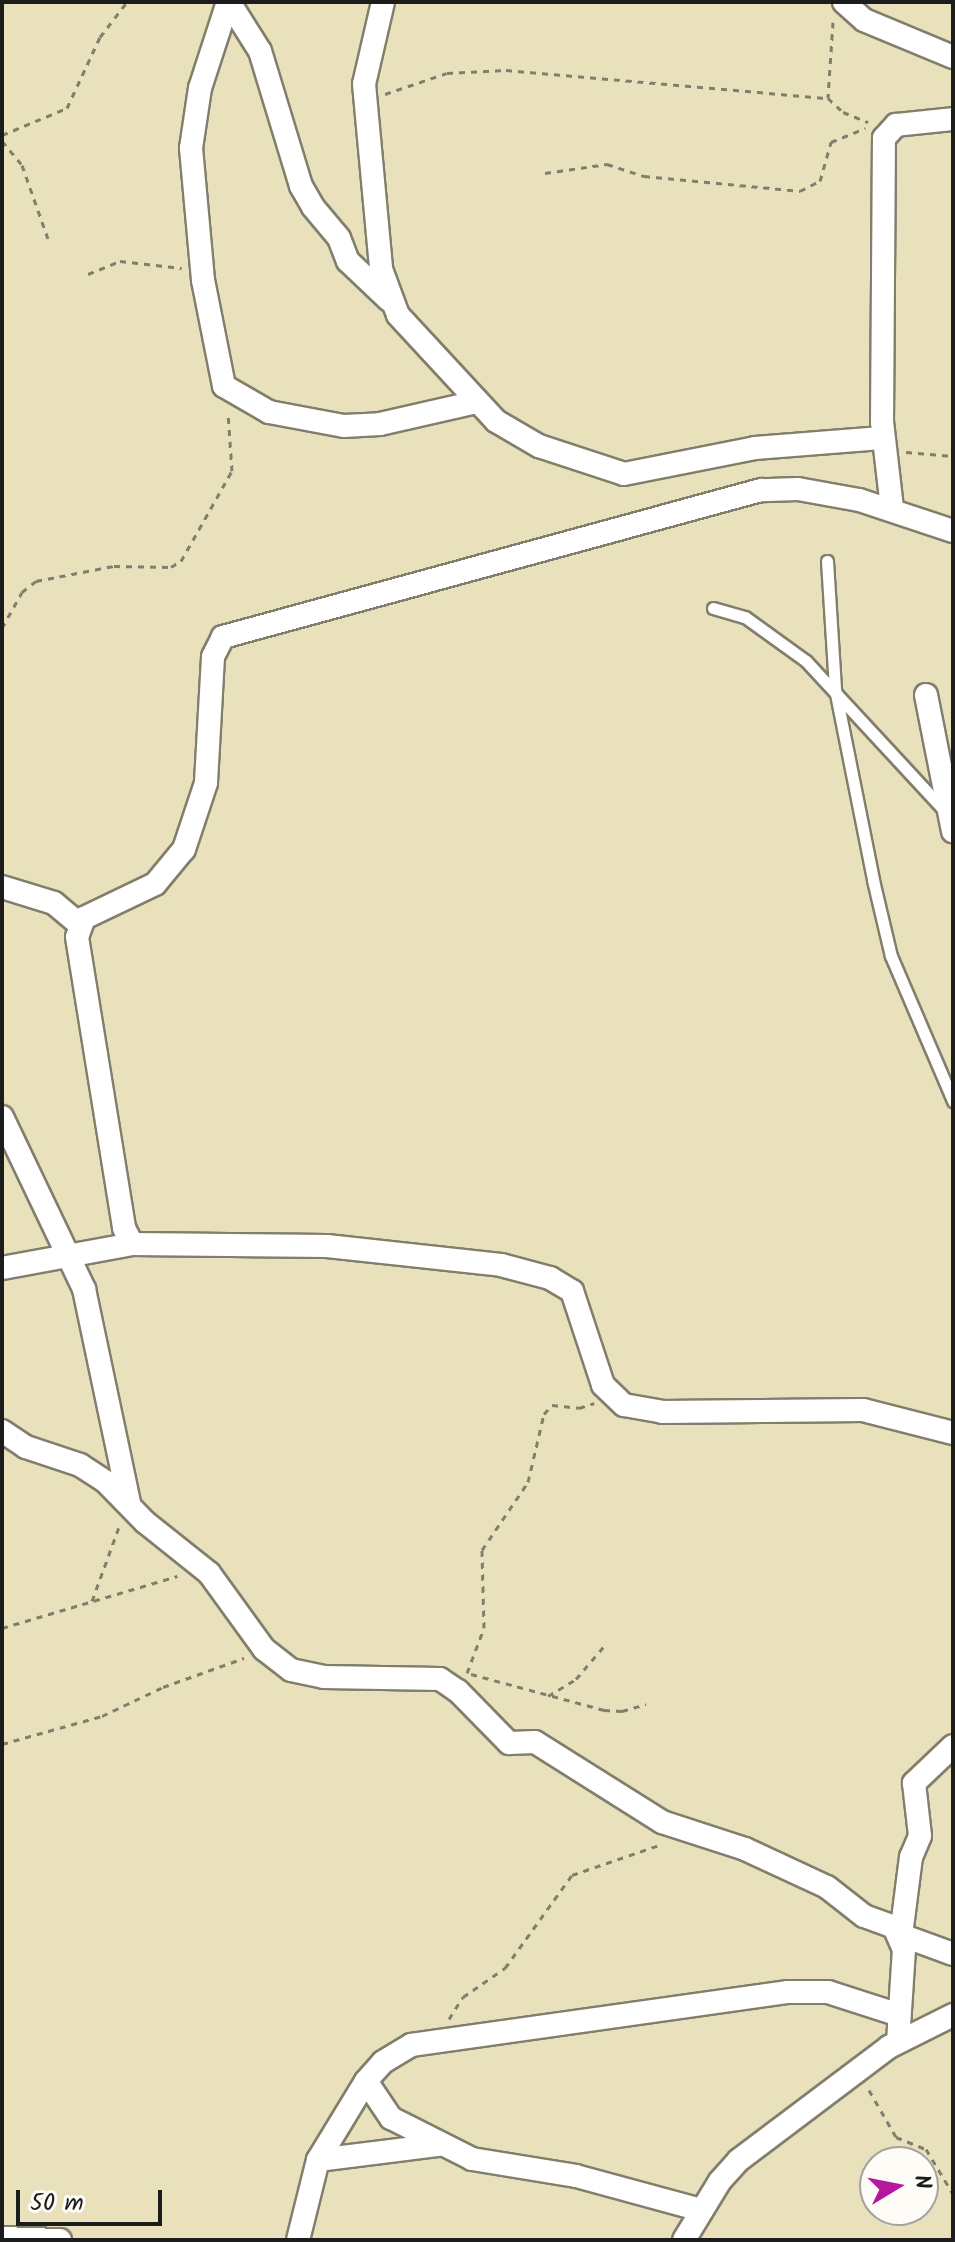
<!DOCTYPE html>
<style>
body{margin:0}
#map{position:relative;width:955px;height:2242px;overflow:hidden;background:#e9e0bc;font-family:Kalam,sans-serif}
div>[style]{position:absolute}
.path>*{height:3px;margin-top:-1.5px;transform-origin:0;background:repeating-linear-gradient(90deg,#827e6c 0 6px,transparent 0 12px)}
.roads{filter:drop-shadow(2px 0 #827e6c) drop-shadow(-2px 0 #827e6c) drop-shadow(0 2px #827e6c) drop-shadow(0 -2px #827e6c)}
.service>*{height:11px;margin:-5.5px;padding:0 5.5px;transform-origin:5.5px;border-radius:5.5px;background:#fff}
.minor>*{height:22px;margin:-11px;padding:0 11px;transform-origin:11px;border-radius:11px;background:#fff}
span{translate:-50% -50%;white-space:nowrap;text-align:center;line-height:1.15;-webkit-text-stroke:6px #fdfcf7;paint-order:stroke}
.frame{position:absolute;inset:0;border:4px solid #1c1c1c;pointer-events:none}
.north{position:absolute;left:859px;top:2146px;width:80px;height:80px;box-sizing:border-box;background:#fdfcf7;border:2px solid #a3a29f;border-radius:50%;rotate:80deg;font-size:22px;font-weight:700;line-height:32px;text-align:center;color:#1c1c1c}
.north::after{content:'';display:block;margin:auto;width:28px;height:36px;background:#b5179e;clip-path:polygon(50% 0,100% 100%,50% 72%,0 100%)}
.scale{position:absolute;left:16px;top:2190px;width:146px;height:36px;box-sizing:border-box;border:4px solid #1c1c1c;border-top:0;padding-left:10px;font-size:24px;line-height:28px;white-space:nowrap;color:#1c1c1c;-webkit-text-stroke:6px #fdfcf7;paint-order:stroke}
</style>
<div id="map">
<div class="path">
<div style="left:833px;top:22px;width:76px;rotate:93.8deg"></div>
<div style="left:828px;top:98px;width:21px;rotate:43deg"></div>
<div style="left:843px;top:112px;width:27px;rotate:22deg"></div>
<div style="left:385px;top:94px;width:65px;rotate:-18.7deg"></div>
<div style="left:447px;top:73px;width:59px;rotate:-2.9deg"></div>
<div style="left:506px;top:70px;width:323px;rotate:5deg"></div>
<div style="left:2px;top:135px;width:70px;rotate:-22.6deg"></div>
<div style="left:67px;top:108px;width:78px;rotate:-65.1deg"></div>
<div style="left:100px;top:37px;width:44px;rotate:-52.4deg"></div>
<div style="left:2px;top:141px;width:31px;rotate:50deg"></div>
<div style="left:22px;top:165px;width:78px;rotate:70.6deg"></div>
<div style="left:545px;top:173px;width:63px;rotate:-8.3deg"></div>
<div style="left:607px;top:164px;width:39px;rotate:18deg"></div>
<div style="left:644px;top:176px;width:157px;rotate:5.5deg"></div>
<div style="left:800px;top:191px;width:22px;rotate:-27deg"></div>
<div style="left:820px;top:181px;width:41px;rotate:-74.2deg"></div>
<div style="left:831px;top:142px;width:37px;rotate:-22deg"></div>
<div style="left:88px;top:274px;width:35px;rotate:-22deg"></div>
<div style="left:120px;top:261px;width:62px;rotate:6.4deg"></div>
<div style="left:906px;top:452px;width:47px;rotate:4.9deg"></div>
<div style="left:2px;top:628px;width:41px;rotate:-60.9deg"></div>
<div style="left:22px;top:592px;width:18px;rotate:-38deg"></div>
<div style="left:36px;top:581px;width:79px;rotate:-10.9deg"></div>
<div style="left:114px;top:566px;width:57px;rotate:1deg"></div>
<div style="left:171px;top:567px;width:12px;rotate:-31deg"></div>
<div style="left:181px;top:561px;width:103px;rotate:-60.5deg"></div>
<div style="left:232px;top:471px;width:58px;rotate:-93.9deg"></div>
<div style="left:92px;top:1601px;width:82px;rotate:-70deg"></div>
<div style="left:2px;top:1628px;width:183px;rotate:-16.5deg"></div>
<div style="left:467px;top:1673px;width:48px;rotate:-69.3deg"></div>
<div style="left:484px;top:1628px;width:78px;rotate:-91.5deg"></div>
<div style="left:482px;top:1550px;width:82px;rotate:-55.9deg"></div>
<div style="left:528px;top:1482px;width:70px;rotate:-76.8deg"></div>
<div style="left:544px;top:1414px;width:12px;rotate:-48deg"></div>
<div style="left:552px;top:1405px;width:27px;rotate:6deg"></div>
<div style="left:579px;top:1408px;width:16px;rotate:-18deg"></div>
<div style="left:471px;top:1674px;width:138px;rotate:15.1deg"></div>
<div style="left:604px;top:1710px;width:18px;rotate:3deg"></div>
<div style="left:622px;top:1711px;width:25px;rotate:-16deg"></div>
<div style="left:548px;top:1696px;width:33px;rotate:-31deg"></div>
<div style="left:576px;top:1679px;width:45px;rotate:-49.5deg"></div>
<div style="left:2px;top:1744px;width:104px;rotate:-15.6deg"></div>
<div style="left:102px;top:1716px;width:68px;rotate:-25.4deg"></div>
<div style="left:163px;top:1687px;width:86px;rotate:-19.7deg"></div>
<div style="left:449px;top:2019px;width:26px;rotate:-58deg"></div>
<div style="left:463px;top:1997px;width:51px;rotate:-34.6deg"></div>
<div style="left:505px;top:1968px;width:115px;rotate:-54.2deg"></div>
<div style="left:572px;top:1875px;width:95px;rotate:-19deg"></div>
<div style="left:869px;top:2090px;width:54px;rotate:60.1deg"></div>
<div style="left:896px;top:2137px;width:32px;rotate:22deg"></div>
<div style="left:926px;top:2149px;width:52px;rotate:59deg"></div>
</div>
<div class="roads">
<div class="service">
<div style="left:827px;top:561px;width:128px;rotate:86.4deg"></div>
<div style="left:835px;top:689px;width:195px;rotate:78.7deg"></div>
<div style="left:873px;top:880px;width:78px;rotate:76.7deg"></div>
<div style="left:891px;top:956px;width:158px;rotate:66.8deg"></div>
<div style="left:713px;top:608px;width:33px;rotate:16deg"></div>
<div style="left:745px;top:617px;width:75px;rotate:35.8deg"></div>
<div style="left:806px;top:661px;width:203px;rotate:47.2deg"></div>
</div>
<div class="minor">
<div style="left:228px;top:2px;width:90px;rotate:108deg"></div>
<div style="left:200px;top:88px;width:61px;rotate:98.5deg"></div>
<div style="left:191px;top:148px;width:133px;rotate:84.8deg"></div>
<div style="left:203px;top:280px;width:108px;rotate:78.8deg"></div>
<div style="left:224px;top:386px;width:52px;rotate:30deg"></div>
<div style="left:269px;top:412px;width:76px;rotate:10.6deg"></div>
<div style="left:344px;top:426px;width:36px;rotate:-3deg"></div>
<div style="left:380px;top:424px;width:99px;rotate:-12.8deg"></div>
<div style="left:229px;top:2px;width:58px;rotate:57.7deg"></div>
<div style="left:260px;top:51px;width:141px;rotate:73.1deg"></div>
<div style="left:301px;top:186px;width:24px;rotate:60deg"></div>
<div style="left:313px;top:207px;width:40px;rotate:50deg"></div>
<div style="left:339px;top:238px;width:25px;rotate:69deg"></div>
<div style="left:348px;top:261px;width:57px;rotate:43.6deg"></div>
<div style="left:383px;top:2px;width:84px;rotate:103deg"></div>
<div style="left:364px;top:84px;width:186px;rotate:84.7deg"></div>
<div style="left:381px;top:269px;width:49px;rotate:69.7deg"></div>
<div style="left:398px;top:315px;width:144px;rotate:47.2deg"></div>
<div style="left:496px;top:421px;width:50px;rotate:30.2deg"></div>
<div style="left:539px;top:446px;width:89px;rotate:18.2deg"></div>
<div style="left:624px;top:474px;width:134px;rotate:-11.2deg"></div>
<div style="left:755px;top:448px;width:127px;rotate:-4.5deg"></div>
<div style="left:844px;top:2px;width:27px;rotate:42deg"></div>
<div style="left:864px;top:20px;width:96px;rotate:22.6deg"></div>
<div style="left:892px;top:508px;width:87px;rotate:-96.6deg"></div>
<div style="left:882px;top:422px;width:284px;rotate:-89.6deg"></div>
<div style="left:884px;top:138px;width:18px;rotate:-47deg"></div>
<div style="left:896px;top:125px;width:57px;rotate:-6deg"></div>
<div style="left:953px;top:531px;width:99px;rotate:-161.7deg"></div>
<div style="left:859px;top:500px;width:62px;rotate:-169.8deg"></div>
<div style="left:798px;top:489px;width:37px;rotate:178deg"></div>
<div style="left:761px;top:490px;width:558px;rotate:164.72deg"></div>
<div style="left:223px;top:637px;width:22px;rotate:117deg"></div>
<div style="left:213px;top:657px;width:126px;rotate:93.2deg"></div>
<div style="left:206px;top:783px;width:70px;rotate:108.4deg"></div>
<div style="left:184px;top:849px;width:45px;rotate:129.6deg"></div>
<div style="left:155px;top:884px;width:79px;rotate:154.4deg"></div>
<div style="left:84px;top:918px;width:20px;rotate:110deg"></div>
<div style="left:77px;top:937px;width:295px;rotate:80.8deg"></div>
<div style="left:124px;top:1228px;width:18px;rotate:63deg"></div>
<div style="left:132px;top:1244px;width:195px;rotate:0.6deg"></div>
<div style="left:327px;top:1246px;width:175px;rotate:6.2deg"></div>
<div style="left:501px;top:1265px;width:51px;rotate:14.9deg"></div>
<div style="left:550px;top:1278px;width:26px;rotate:31deg"></div>
<div style="left:572px;top:1291px;width:99px;rotate:71.7deg"></div>
<div style="left:603px;top:1385px;width:29px;rotate:44deg"></div>
<div style="left:624px;top:1405px;width:39px;rotate:10deg"></div>
<div style="left:662px;top:1412px;width:201px;rotate:-0.6deg"></div>
<div style="left:863px;top:1410px;width:93px;rotate:14.3deg"></div>
<div style="left:926px;top:695px;width:139px;rotate:78.8deg"></div>
<div style="left:2px;top:887px;width:54px;rotate:17.1deg"></div>
<div style="left:54px;top:903px;width:33px;rotate:40deg"></div>
<div style="left:2px;top:1117px;width:191px;rotate:64.5deg"></div>
<div style="left:84px;top:1289px;width:219px;rotate:78.1deg"></div>
<div style="left:2px;top:1268px;width:133px;rotate:-10.4deg"></div>
<div style="left:2px;top:1431px;width:29px;rotate:34deg"></div>
<div style="left:26px;top:1447px;width:57px;rotate:18.4deg"></div>
<div style="left:80px;top:1465px;width:31px;rotate:33deg"></div>
<div style="left:106px;top:1482px;width:56px;rotate:45.7deg"></div>
<div style="left:145px;top:1522px;width:82px;rotate:38.6deg"></div>
<div style="left:209px;top:1573px;width:94px;rotate:54.1deg"></div>
<div style="left:264px;top:1649px;width:34px;rotate:38deg"></div>
<div style="left:291px;top:1670px;width:34px;rotate:12deg"></div>
<div style="left:324px;top:1677px;width:116px;rotate:1deg"></div>
<div style="left:440px;top:1679px;width:22px;rotate:34deg"></div>
<div style="left:458px;top:1691px;width:73px;rotate:45.6deg"></div>
<div style="left:509px;top:1743px;width:26px;rotate:-2deg"></div>
<div style="left:535px;top:1742px;width:150px;rotate:32.2deg"></div>
<div style="left:662px;top:1822px;width:87px;rotate:18deg"></div>
<div style="left:745px;top:1849px;width:90px;rotate:24.9deg"></div>
<div style="left:827px;top:1887px;width:47px;rotate:38.1deg"></div>
<div style="left:864px;top:1916px;width:32px;rotate:20deg"></div>
<div style="left:894px;top:1927px;width:24px;rotate:66deg"></div>
<div style="left:904px;top:1949px;width:93px;rotate:93.7deg"></div>
<div style="left:953px;top:1746px;width:54px;rotate:136.5deg"></div>
<div style="left:914px;top:1783px;width:53px;rotate:83.5deg"></div>
<div style="left:920px;top:1836px;width:23px;rotate:113deg"></div>
<div style="left:911px;top:1857px;width:79px;rotate:97.3deg"></div>
<div style="left:901px;top:1935px;width:55px;rotate:20.1deg"></div>
<div style="left:366px;top:2081px;width:45px;rotate:56deg"></div>
<div style="left:391px;top:2118px;width:91px;rotate:26.8deg"></div>
<div style="left:472px;top:2159px;width:105px;rotate:9.3deg"></div>
<div style="left:576px;top:2176px;width:130px;rotate:15.2deg"></div>
<div style="left:318px;top:2160px;width:122px;rotate:-7.1deg"></div>
<div style="left:2px;top:2238px;width:58px;rotate:2deg"></div>
<div style="left:298px;top:2240px;width:82px;rotate:-76deg"></div>
<div style="left:318px;top:2160px;width:92px;rotate:-58.7deg"></div>
<div style="left:366px;top:2081px;width:25px;rotate:-48deg"></div>
<div style="left:383px;top:2062px;width:33px;rotate:-31deg"></div>
<div style="left:411px;top:2045px;width:381px;rotate:-8deg"></div>
<div style="left:788px;top:1992px;width:40px"></div>
<div style="left:828px;top:1992px;width:75px;rotate:17.9deg"></div>
<div style="left:684px;top:2240px;width:69px;rotate:-58.6deg"></div>
<div style="left:720px;top:2181px;width:28px;rotate:-48deg"></div>
<div style="left:739px;top:2160px;width:188px;rotate:-37deg"></div>
<div style="left:889px;top:2047px;width:72px;rotate:-26.6deg"></div>
</div>
</div>
<div class="frame"></div>
<div class="north">N</div>
<div class="scale">50 m</div>
</div>
